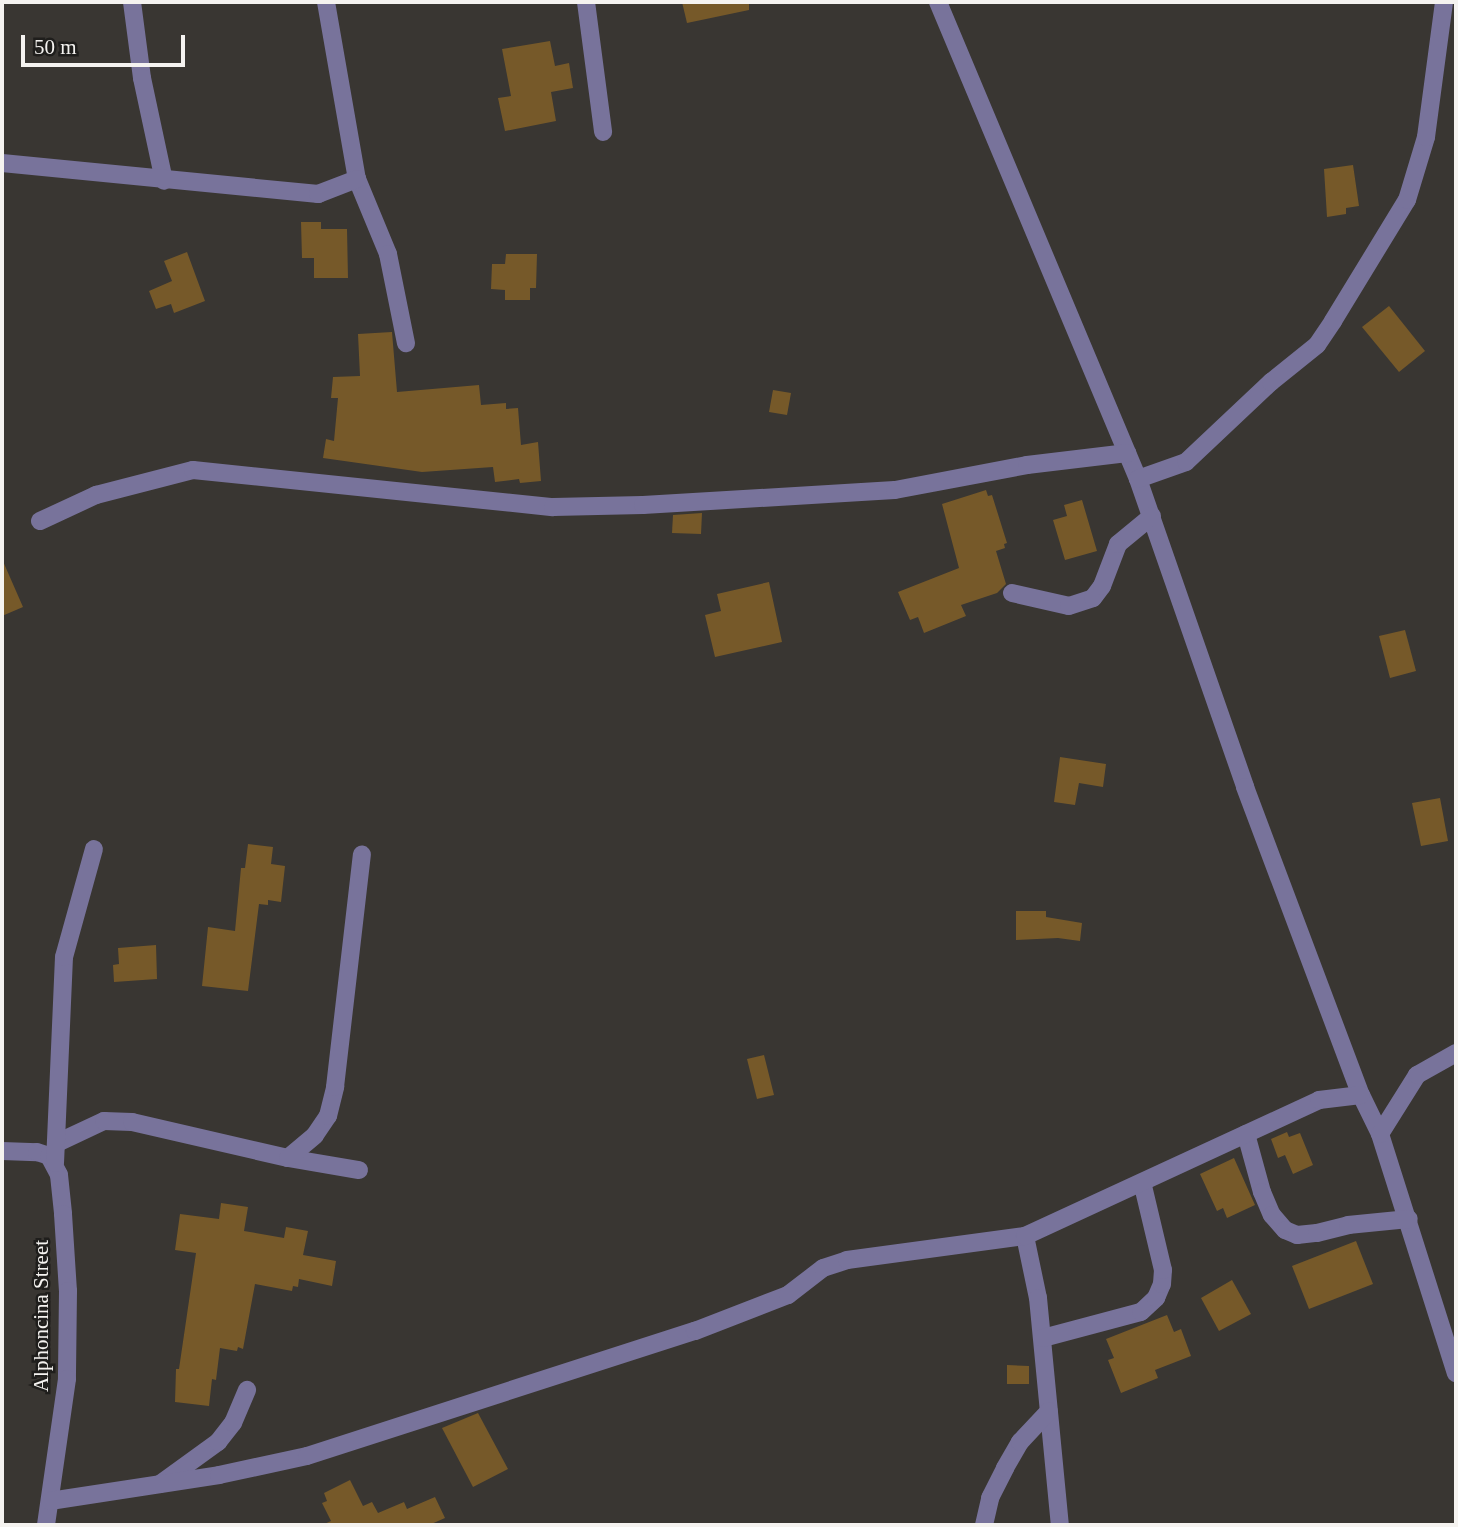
<!DOCTYPE html>
<style>
body{margin:0}
#map{position:relative;width:1458px;height:1527px;overflow:hidden;background:#393632;font-family:"Times New Roman",serif}
div>[style]{position:absolute}
.building>*{inset:0;background:#765929}
.minor>*{height:18px;margin:-9px;padding:0 9px;transform-origin:9px;border-radius:9px;background:#78739b}
span{translate:-50% -50%;white-space:nowrap;text-align:center;line-height:1.15;-webkit-text-stroke:5px #1f1e1c;paint-order:stroke}
.street-label{font-size:21px;color:#f5f3f0}
.frame{position:absolute;inset:0;border:4px solid #f5f3f0;pointer-events:none}
.scale{position:absolute;left:21px;top:35px;width:164px;height:32px;box-sizing:border-box;border:4px solid #f5f3f0;border-top:0;padding-left:9px;font-size:21px;line-height:24px;white-space:nowrap;color:#f5f3f0;-webkit-text-stroke:5px #1f1e1c;paint-order:stroke}
</style>
<div id="map">
<div class="building">
<div style="clip-path:polygon(682px 2px,749px 2px,749px 10px,687px 23px)"></div>
<div style="clip-path:polygon(550px 41px,555px 66px,569px 63px,573px 88px,551px 92px,556px 121px,505px 131px,498px 98px,511px 96px,502px 49px)"></div>
<div style="clip-path:polygon(1353px 165px,1359px 206px,1346px 208px,1346px 214px,1327px 217px,1324px 169px)"></div>
<div style="clip-path:polygon(301px 222px,321px 222px,321px 229px,347px 229px,348px 278px,314px 278px,314px 258px,302px 258px)"></div>
<div style="clip-path:polygon(187px 252px,205px 301px,174px 313px,171px 304px,156px 309px,149px 291px,172px 281px,164px 261px)"></div>
<div style="clip-path:polygon(506px 254px,537px 254px,536px 288px,530px 288px,530px 300px,505px 300px,505px 290px,491px 289px,492px 264px,505px 264px)"></div>
<div style="clip-path:polygon(1389px 306px,1425px 351px,1399px 372px,1362px 327px)"></div>
<div style="clip-path:polygon(392px 332px,397px 392px,479px 385px,481px 405px,506px 403px,506px 409px,518px 408px,521px 445px,538px 442px,541px 481px,520px 483px,519px 479px,495px 482px,493px 467px,422px 472px,323px 458px,326px 439px,334px 441px,338px 398px,331px 398px,333px 377px,360px 376px,358px 334px)"></div>
<div style="clip-path:polygon(773px 390px,791px 393px,787px 415px,769px 412px)"></div>
<div style="clip-path:polygon(986px 490px,988px 496px,992px 495px,1007px 543px,1004px 544px,1005px 548px,996px 551px,1006px 584px,997px 593px,961px 605px,966px 616px,924px 633px,918px 617px,910px 620px,898px 592px,959px 568px,942px 504px)"></div>
<div style="clip-path:polygon(1082px 500px,1097px 551px,1065px 560px,1053px 520px,1067px 516px,1064px 505px)"></div>
<div style="clip-path:polygon(702px 513px,701px 534px,672px 533px,673px 515px)"></div>
<div style="clip-path:polygon(2px 559px,23px 607px,2px 616px)"></div>
<div style="clip-path:polygon(769px 582px,782px 642px,715px 657px,705px 615px,721px 611px,717px 594px)"></div>
<div style="clip-path:polygon(1405px 630px,1416px 671px,1390px 678px,1379px 636px)"></div>
<div style="clip-path:polygon(1060px 757px,1106px 764px,1103px 787px,1079px 783px,1075px 805px,1054px 802px)"></div>
<div style="clip-path:polygon(1440px 798px,1448px 841px,1421px 846px,1412px 803px)"></div>
<div style="clip-path:polygon(248px 844px,273px 847px,271px 864px,285px 866px,281px 902px,268px 900px,268px 905px,259px 904px,248px 991px,202px 986px,208px 927px,235px 931px,241px 868px,245px 868px)"></div>
<div style="clip-path:polygon(1016px 911px,1046px 911px,1046px 917px,1082px 923px,1080px 941px,1058px 938px,1016px 940px)"></div>
<div style="clip-path:polygon(156px 945px,157px 979px,114px 982px,113px 965px,119px 964px,118px 948px)"></div>
<div style="clip-path:polygon(764px 1055px,774px 1095px,757px 1099px,747px 1059px)"></div>
<div style="clip-path:polygon(1287px 1132px,1289px 1137px,1300px 1133px,1313px 1165px,1293px 1174px,1285px 1155px,1278px 1158px,1271px 1139px)"></div>
<div style="clip-path:polygon(1234px 1158px,1255px 1205px,1227px 1218px,1223px 1208px,1217px 1211px,1200px 1174px)"></div>
<div style="clip-path:polygon(221px 1203px,248px 1207px,244px 1231px,284px 1238px,286px 1227px,308px 1231px,303px 1255px,336px 1261px,332px 1286px,299px 1279px,298px 1287px,293px 1286px,292px 1291px,255px 1284px,243px 1349px,238px 1347px,237px 1351px,220px 1348px,216px 1380px,212px 1379px,209px 1406px,175px 1402px,176px 1369px,179px 1369px,196px 1253px,175px 1250px,180px 1214px,219px 1219px)"></div>
<div style="clip-path:polygon(1356px 1241px,1373px 1284px,1309px 1309px,1292px 1266px)"></div>
<div style="clip-path:polygon(1232px 1280px,1251px 1314px,1219px 1331px,1201px 1298px)"></div>
<div style="clip-path:polygon(1167px 1315px,1174px 1332px,1181px 1329px,1191px 1356px,1155px 1370px,1158px 1378px,1121px 1393px,1108px 1360px,1114px 1358px,1106px 1339px)"></div>
<div style="clip-path:polygon(1007px 1365px,1029px 1366px,1029px 1384px,1007px 1384px)"></div>
<div style="clip-path:polygon(478px 1413px,508px 1469px,473px 1487px,442px 1428px)"></div>
<div style="clip-path:polygon(350px 1480px,363px 1506px,372px 1502px,378px 1513px,404px 1502px,407px 1509px,435px 1497px,445px 1518px,429px 1525px,322px 1525px,331px 1521px,322px 1503px,327px 1501px,324px 1493px)"></div>
</div>
<div class="minor">
<div style="left:132px;top:2px;width:77px;rotate:82.5deg"></div>
<div style="left:142px;top:78px;width:105px;rotate:77.9deg"></div>
<div style="left:326px;top:2px;width:180px;rotate:80.1deg"></div>
<div style="left:357px;top:179px;width:81px;rotate:67.5deg"></div>
<div style="left:388px;top:254px;width:91px;rotate:78.6deg"></div>
<div style="left:586px;top:2px;width:131px;rotate:82.5deg"></div>
<div style="left:938px;top:2px;width:517px;rotate:67.25deg"></div>
<div style="left:1138px;top:479px;width:326px;rotate:70.8deg"></div>
<div style="left:1245px;top:787px;width:329px;rotate:69.4deg"></div>
<div style="left:1361px;top:1095px;width:43px;rotate:64deg"></div>
<div style="left:1380px;top:1134px;width:251px;rotate:72.4deg"></div>
<div style="left:2px;top:163px;width:318px;rotate:5.6deg"></div>
<div style="left:318px;top:194px;width:42px;rotate:-21deg"></div>
<div style="left:1138px;top:479px;width:51px;rotate:-19.5deg"></div>
<div style="left:1186px;top:462px;width:117px;rotate:-43.3deg"></div>
<div style="left:1271px;top:382px;width:59px;rotate:-38.8deg"></div>
<div style="left:1317px;top:345px;width:29px;rotate:-56deg"></div>
<div style="left:1333px;top:321px;width:142px;rotate:-58.6deg"></div>
<div style="left:1407px;top:200px;width:66px;rotate:-73.2deg"></div>
<div style="left:1426px;top:137px;width:136px;rotate:-82.4deg"></div>
<div style="left:40px;top:521px;width:62px;rotate:-24.9deg"></div>
<div style="left:96px;top:495px;width:100px;rotate:-14.5deg"></div>
<div style="left:193px;top:470px;width:362px;rotate:5.9deg"></div>
<div style="left:553px;top:507px;width:90px;rotate:-1.3deg"></div>
<div style="left:643px;top:505px;width:252px;rotate:-3.4deg"></div>
<div style="left:895px;top:490px;width:134px;rotate:-10.7deg"></div>
<div style="left:1027px;top:465px;width:101px;rotate:-6.8deg"></div>
<div style="left:1012px;top:593px;width:58px;rotate:12.8deg"></div>
<div style="left:1069px;top:606px;width:25px;rotate:-18deg"></div>
<div style="left:1093px;top:598px;width:15px;rotate:-53deg"></div>
<div style="left:1102px;top:586px;width:45px;rotate:-69.1deg"></div>
<div style="left:1118px;top:544px;width:44px;rotate:-39.5deg"></div>
<div style="left:1246px;top:1134px;width:60px;rotate:74.6deg"></div>
<div style="left:1262px;top:1192px;width:25px;rotate:67deg"></div>
<div style="left:1272px;top:1215px;width:20px;rotate:49deg"></div>
<div style="left:1285px;top:1230px;width:13px;rotate:23deg"></div>
<div style="left:1297px;top:1235px;width:20px;rotate:-6deg"></div>
<div style="left:1317px;top:1233px;width:32px;rotate:-14deg"></div>
<div style="left:1348px;top:1225px;width:61px;rotate:-5.6deg"></div>
<div style="left:1380px;top:1134px;width:70px;rotate:-57.9deg"></div>
<div style="left:1417px;top:1075px;width:45px;rotate:-29.4deg"></div>
<div style="left:57px;top:1143px;width:52px;rotate:-25.1deg"></div>
<div style="left:104px;top:1121px;width:28px;rotate:2deg"></div>
<div style="left:132px;top:1122px;width:160px;rotate:13deg"></div>
<div style="left:288px;top:1158px;width:72px;rotate:9.6deg"></div>
<div style="left:2px;top:1151px;width:35px;rotate:2deg"></div>
<div style="left:37px;top:1152px;width:13px;rotate:18deg"></div>
<div style="left:49px;top:1156px;width:21px;rotate:62deg"></div>
<div style="left:59px;top:1175px;width:39px;rotate:84deg"></div>
<div style="left:63px;top:1214px;width:77px;rotate:86.3deg"></div>
<div style="left:68px;top:1291px;width:88px;rotate:90.7deg"></div>
<div style="left:67px;top:1379px;width:148px;rotate:98.2deg"></div>
<div style="left:288px;top:1158px;width:35px;rotate:-40deg"></div>
<div style="left:315px;top:1135px;width:23px;rotate:-56deg"></div>
<div style="left:328px;top:1116px;width:30px;rotate:-76deg"></div>
<div style="left:335px;top:1087px;width:234px;rotate:-83.4deg"></div>
<div style="left:55px;top:1163px;width:206px;rotate:-87.5deg"></div>
<div style="left:64px;top:957px;width:112px;rotate:-74.5deg"></div>
<div style="left:1025px;top:1236px;width:63px;rotate:78.2deg"></div>
<div style="left:1038px;top:1298px;width:228px;rotate:84.5deg"></div>
<div style="left:1043px;top:1338px;width:101px;rotate:-14.9deg"></div>
<div style="left:1141px;top:1312px;width:21px;rotate:-43deg"></div>
<div style="left:1156px;top:1298px;width:15px;rotate:-67deg"></div>
<div style="left:1162px;top:1284px;width:14px;rotate:-86deg"></div>
<div style="left:1163px;top:1270px;width:90px;rotate:-103.4deg"></div>
<div style="left:160px;top:1484px;width:72px;rotate:-35.9deg"></div>
<div style="left:218px;top:1442px;width:24px;rotate:-52deg"></div>
<div style="left:233px;top:1423px;width:36px;rotate:-67deg"></div>
<div style="left:50px;top:1501px;width:171px;rotate:-8.7deg"></div>
<div style="left:219px;top:1475px;width:90px;rotate:-12.2deg"></div>
<div style="left:307px;top:1456px;width:408px;rotate:-17.9deg"></div>
<div style="left:695px;top:1331px;width:100px;rotate:-21.2deg"></div>
<div style="left:788px;top:1295px;width:44px;rotate:-37.6deg"></div>
<div style="left:823px;top:1268px;width:25px;rotate:-18deg"></div>
<div style="left:847px;top:1260px;width:180px;rotate:-7.7deg"></div>
<div style="left:1025px;top:1236px;width:324px;rotate:-24.8deg"></div>
<div style="left:1319px;top:1100px;width:42px;rotate:-6.8deg"></div>
<div style="left:984px;top:1525px;width:28px;rotate:-77deg"></div>
<div style="left:990px;top:1498px;width:34px;rotate:-63deg"></div>
<div style="left:1005px;top:1468px;width:30px;rotate:-60deg"></div>
<div style="left:1020px;top:1442px;width:42px;rotate:-46.9deg"></div>
</div>
<div class="street-label">
<span style="left:41px;top:1316px;rotate:-90deg">Alphoncina Street</span>
</div>
<div class="frame"></div>
<div class="scale">50 m</div>
</div>
